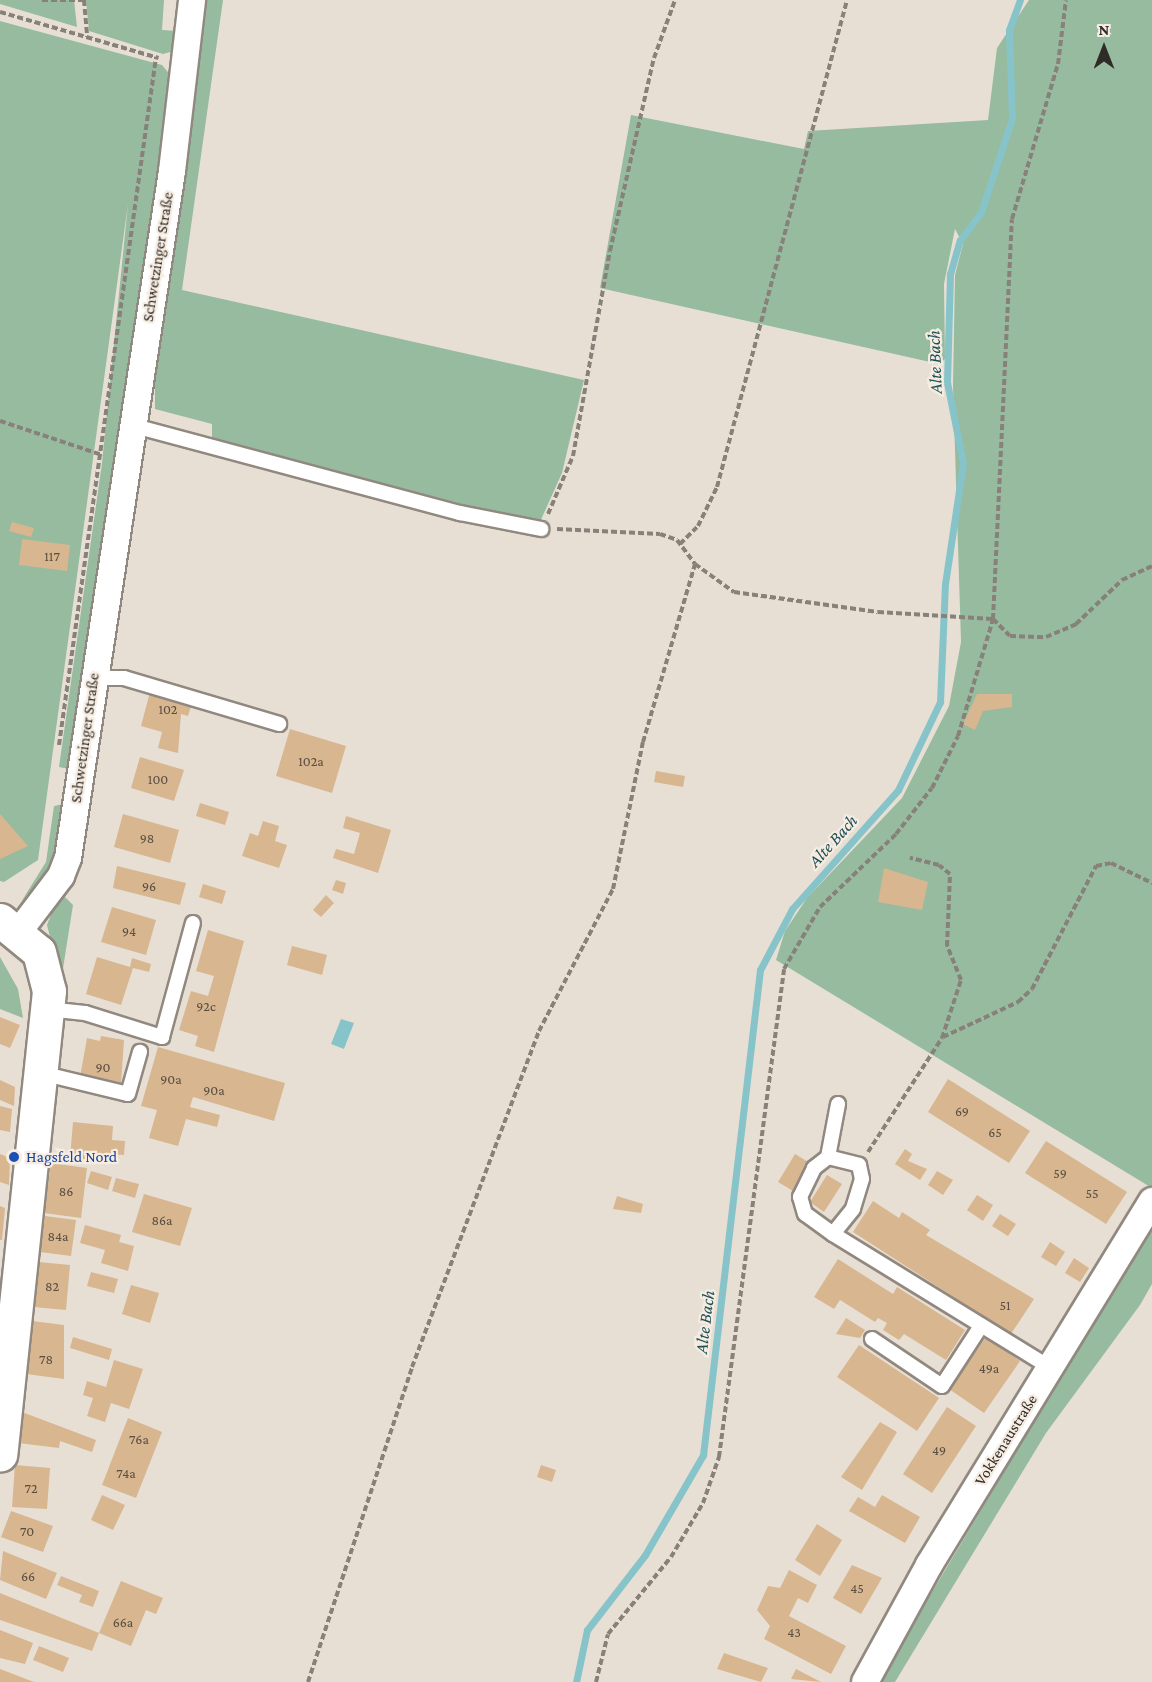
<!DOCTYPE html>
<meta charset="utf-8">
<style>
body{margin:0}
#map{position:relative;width:1152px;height:1682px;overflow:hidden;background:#e8dfd4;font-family:"Crimson Pro",serif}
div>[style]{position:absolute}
.green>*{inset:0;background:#96bb9f}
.water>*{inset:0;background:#87c4ca}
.stream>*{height:7px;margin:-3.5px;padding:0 3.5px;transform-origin:3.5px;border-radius:3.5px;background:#87c4ca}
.building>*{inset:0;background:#d7b690}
.path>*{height:4px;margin-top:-2px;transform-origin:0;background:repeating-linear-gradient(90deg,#878179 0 6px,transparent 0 9px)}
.roads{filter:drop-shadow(2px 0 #91887f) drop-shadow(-2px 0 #91887f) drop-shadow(0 2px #91887f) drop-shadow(0 -2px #91887f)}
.lane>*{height:14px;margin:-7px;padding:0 7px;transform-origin:7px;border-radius:7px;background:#fff}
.street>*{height:26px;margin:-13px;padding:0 13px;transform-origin:13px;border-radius:13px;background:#fff}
.secondary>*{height:33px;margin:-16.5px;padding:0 16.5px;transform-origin:16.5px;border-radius:16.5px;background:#fff}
.dots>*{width:16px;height:16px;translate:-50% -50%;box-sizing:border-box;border:3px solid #f6ece1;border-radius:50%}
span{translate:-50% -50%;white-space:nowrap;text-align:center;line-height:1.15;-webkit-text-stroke:4.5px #f6ece1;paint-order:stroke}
.number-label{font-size:14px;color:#594e41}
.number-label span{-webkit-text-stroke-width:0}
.street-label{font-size:16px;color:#2f2b27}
.transit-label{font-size:16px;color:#164399}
.left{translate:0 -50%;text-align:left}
.water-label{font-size:18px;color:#1b5056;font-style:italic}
.north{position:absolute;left:1074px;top:18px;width:60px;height:60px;-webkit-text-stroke:4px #f6ece1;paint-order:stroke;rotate:0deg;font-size:16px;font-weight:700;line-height:24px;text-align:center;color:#2f2b27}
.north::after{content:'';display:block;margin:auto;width:21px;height:27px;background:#2f2b27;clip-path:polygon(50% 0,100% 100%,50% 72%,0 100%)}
</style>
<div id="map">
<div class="green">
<div style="clip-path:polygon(0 0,74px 0,77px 27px,0 4px)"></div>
<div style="clip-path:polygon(86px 0,164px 0,162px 30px,178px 31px,174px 51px,163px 54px,89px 31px)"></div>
<div style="clip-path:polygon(205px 0,223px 0,182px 290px,584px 380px,562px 473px,539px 524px,212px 439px,212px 424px,155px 409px,155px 366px)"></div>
<div style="clip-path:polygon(1029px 0,1152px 0,1152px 1188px,776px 960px,785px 931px,807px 898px,902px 798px,949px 706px,961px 642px,953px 385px,955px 275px,963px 244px,955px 229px,944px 284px,945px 359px,939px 364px,600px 288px,631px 115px,804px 149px,808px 131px,988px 120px,997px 48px)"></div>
<div style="clip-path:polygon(0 21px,162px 65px,173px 78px,69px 769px,59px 767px,102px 463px,128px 204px,38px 860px,4px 882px,0 881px)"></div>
<div style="clip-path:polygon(64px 804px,53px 864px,21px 902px,46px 862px,54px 806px)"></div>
<div style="clip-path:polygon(65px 897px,73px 905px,61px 981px,47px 925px,55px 904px)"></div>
<div style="clip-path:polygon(0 957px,18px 989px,23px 1018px,0 1009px)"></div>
<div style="clip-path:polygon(1152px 1225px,1152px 1284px,1140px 1305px,1046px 1433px,895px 1682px,878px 1682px)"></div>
</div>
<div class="water">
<div style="clip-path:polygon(341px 1019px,354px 1023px,344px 1049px,331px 1044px)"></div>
</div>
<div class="stream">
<div style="left:576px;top:1682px;width:53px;rotate:-78.1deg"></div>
<div style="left:587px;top:1630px;width:95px;rotate:-52.3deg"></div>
<div style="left:645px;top:1555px;width:116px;rotate:-59.9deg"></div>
<div style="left:703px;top:1455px;width:488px;rotate:-83.3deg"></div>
<div style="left:760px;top:970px;width:69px;rotate:-62.3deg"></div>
<div style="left:792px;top:909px;width:159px;rotate:-48.3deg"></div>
<div style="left:898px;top:790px;width:98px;rotate:-64.5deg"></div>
<div style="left:940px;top:702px;width:118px;rotate:-87.6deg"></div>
<div style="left:945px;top:584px;width:122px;rotate:-81.5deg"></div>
<div style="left:963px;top:463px;width:83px;rotate:-101.2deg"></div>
<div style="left:947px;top:382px;width:108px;rotate:-88.4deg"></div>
<div style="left:950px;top:274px;width:35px;rotate:-74deg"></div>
<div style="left:960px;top:240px;width:35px;rotate:-53deg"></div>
<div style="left:981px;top:212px;width:99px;rotate:-71.7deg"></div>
<div style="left:1012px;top:118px;width:88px;rotate:-92deg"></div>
<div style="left:1009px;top:30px;width:32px;rotate:-70deg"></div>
</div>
<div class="building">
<div style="clip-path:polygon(12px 522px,34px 528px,31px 537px,9px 531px)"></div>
<div style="clip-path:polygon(22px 539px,70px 545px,67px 571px,19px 565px)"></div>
<div style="clip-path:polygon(150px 692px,192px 703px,188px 716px,181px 714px,178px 753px,158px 748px,162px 732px,141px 726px)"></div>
<div style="clip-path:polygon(977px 694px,1012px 694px,1012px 707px,983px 711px,975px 730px,963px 724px)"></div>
<div style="clip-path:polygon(290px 729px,346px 746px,332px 793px,276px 776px)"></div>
<div style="clip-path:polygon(140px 757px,184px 770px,174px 801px,131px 788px)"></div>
<div style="clip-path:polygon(656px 771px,685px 776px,683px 787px,654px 782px)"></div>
<div style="clip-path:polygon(200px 803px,229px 812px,225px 825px,196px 816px)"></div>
<div style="clip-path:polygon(0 814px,28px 846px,0 859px)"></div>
<div style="clip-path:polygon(123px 814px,179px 830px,170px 863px,114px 847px)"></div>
<div style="clip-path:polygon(346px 816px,391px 830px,378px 873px,333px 858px,336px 849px,354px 854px,360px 833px,343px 828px)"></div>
<div style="clip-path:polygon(263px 821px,279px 826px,275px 841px,287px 845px,279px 868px,242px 856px,250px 833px,258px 836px)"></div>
<div style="clip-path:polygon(117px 866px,186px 883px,180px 905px,113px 888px)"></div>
<div style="clip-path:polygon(884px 868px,928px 882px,922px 910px,878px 902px)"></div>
<div style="clip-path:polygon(336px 880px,346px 883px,343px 894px,332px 890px)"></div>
<div style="clip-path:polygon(203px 884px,226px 891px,222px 904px,199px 897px)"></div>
<div style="clip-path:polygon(326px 895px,334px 903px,321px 917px,313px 910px)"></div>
<div style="clip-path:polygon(112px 907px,156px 920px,146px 955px,101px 942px)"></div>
<div style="clip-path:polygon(208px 930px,244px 941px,214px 1052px,195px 1046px,198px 1036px,179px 1030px,191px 991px,208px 996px,214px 976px,196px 971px)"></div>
<div style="clip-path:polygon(292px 946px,327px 955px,322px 975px,287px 965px)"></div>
<div style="clip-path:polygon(97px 957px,130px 967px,132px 958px,151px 964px,149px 972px,133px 968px,121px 1005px,86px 994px)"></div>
<div style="clip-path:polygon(0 1017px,20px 1025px,10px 1048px,0 1044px)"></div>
<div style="clip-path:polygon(101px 1036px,124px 1040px,121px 1084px,80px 1077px,87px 1038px,100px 1041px)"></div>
<div style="clip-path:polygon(158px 1047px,285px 1083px,274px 1121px,193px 1097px,190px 1107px,220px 1115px,217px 1127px,186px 1119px,178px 1146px,149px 1138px,157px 1110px,141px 1106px)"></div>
<div style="clip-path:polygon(948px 1079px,1030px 1131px,1009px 1163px,928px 1112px)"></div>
<div style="clip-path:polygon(0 1080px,15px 1087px,14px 1106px,0 1100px)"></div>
<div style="clip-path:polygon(0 1106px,12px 1109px,10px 1132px,0 1130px)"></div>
<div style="clip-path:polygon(73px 1122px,113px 1126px,112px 1140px,125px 1141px,124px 1155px,110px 1154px,110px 1161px,70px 1158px)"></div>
<div style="clip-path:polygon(1046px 1141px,1127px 1192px,1106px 1224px,1025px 1173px)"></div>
<div style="clip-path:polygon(905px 1149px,912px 1154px,908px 1161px,927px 1169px,920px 1180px,895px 1164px)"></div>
<div style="clip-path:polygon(0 1154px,10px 1158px,9px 1185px,0 1182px)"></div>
<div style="clip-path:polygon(795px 1154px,810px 1163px,793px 1191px,778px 1182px)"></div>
<div style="clip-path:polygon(51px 1163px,87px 1168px,81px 1218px,44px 1213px)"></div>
<div style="clip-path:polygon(91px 1171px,112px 1177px,108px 1190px,87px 1183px)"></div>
<div style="clip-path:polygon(937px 1171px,953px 1180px,943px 1195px,928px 1185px)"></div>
<div style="clip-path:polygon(827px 1175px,842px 1184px,824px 1212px,810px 1202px)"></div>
<div style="clip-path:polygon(116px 1178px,139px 1184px,135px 1198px,112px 1191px)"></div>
<div style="clip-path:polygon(144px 1194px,192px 1208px,180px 1246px,132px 1232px)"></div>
<div style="clip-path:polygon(977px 1195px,993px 1205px,983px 1221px,967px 1210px)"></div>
<div style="clip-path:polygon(617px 1196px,643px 1204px,641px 1213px,613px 1209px)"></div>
<div style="clip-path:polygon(873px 1201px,899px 1218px,902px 1212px,930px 1230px,926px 1235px,1034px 1299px,1011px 1334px,853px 1232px)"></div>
<div style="clip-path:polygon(0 1206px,5px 1208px,2px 1240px,0 1240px)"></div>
<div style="clip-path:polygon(1000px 1214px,1016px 1224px,1008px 1236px,992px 1226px)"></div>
<div style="clip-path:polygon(45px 1216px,76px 1220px,71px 1256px,40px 1252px)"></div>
<div style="clip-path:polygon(85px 1225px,121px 1235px,119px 1242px,134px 1246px,128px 1271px,101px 1263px,105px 1250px,80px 1243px)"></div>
<div style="clip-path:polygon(1050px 1242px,1065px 1252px,1056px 1266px,1041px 1257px)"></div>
<div style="clip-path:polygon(1074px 1258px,1089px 1268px,1080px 1282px,1065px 1273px)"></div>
<div style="clip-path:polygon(838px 1259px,893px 1294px,897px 1287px,965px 1330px,946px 1360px,904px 1334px,899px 1340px,883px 1330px,887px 1323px,878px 1318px,875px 1322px,840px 1300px,834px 1309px,814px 1297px)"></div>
<div style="clip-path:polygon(39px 1262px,70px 1265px,66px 1310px,34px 1307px)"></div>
<div style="clip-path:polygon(91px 1272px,118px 1279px,114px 1293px,87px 1286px)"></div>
<div style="clip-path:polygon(131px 1285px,159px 1293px,150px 1323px,122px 1314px)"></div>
<div style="clip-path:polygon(846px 1318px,865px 1330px,860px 1338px,836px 1334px)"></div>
<div style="clip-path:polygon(32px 1321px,64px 1325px,64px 1379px,26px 1374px)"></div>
<div style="clip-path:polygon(73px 1337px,112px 1349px,109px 1360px,70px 1348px)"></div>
<div style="clip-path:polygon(986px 1337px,1020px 1361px,984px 1413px,949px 1389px)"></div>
<div style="clip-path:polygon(859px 1345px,939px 1398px,917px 1431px,837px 1377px)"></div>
<div style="clip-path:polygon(114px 1360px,143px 1369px,129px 1409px,111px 1403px,105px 1422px,87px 1416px,93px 1398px,83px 1395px,87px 1381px,106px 1387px)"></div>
<div style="clip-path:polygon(947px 1407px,976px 1426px,932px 1493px,903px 1474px)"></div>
<div style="clip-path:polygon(22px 1412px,96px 1440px,92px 1452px,60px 1441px,59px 1448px,18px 1443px)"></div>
<div style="clip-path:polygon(128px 1418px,162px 1432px,136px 1498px,102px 1485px)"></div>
<div style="clip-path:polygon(880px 1422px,897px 1432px,862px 1490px,841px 1477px)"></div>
<div style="clip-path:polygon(15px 1465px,50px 1468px,47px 1509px,12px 1507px)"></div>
<div style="clip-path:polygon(541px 1465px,556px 1470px,552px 1482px,537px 1477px)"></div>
<div style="clip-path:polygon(102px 1495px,125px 1505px,113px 1530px,91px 1520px)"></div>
<div style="clip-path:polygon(882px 1495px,920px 1517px,905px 1543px,849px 1511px,858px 1497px,875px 1507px)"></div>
<div style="clip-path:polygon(11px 1511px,53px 1526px,43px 1552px,1px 1537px)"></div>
<div style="clip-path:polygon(817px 1524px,842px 1540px,820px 1576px,795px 1560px)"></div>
<div style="clip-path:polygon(3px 1551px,57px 1573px,46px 1599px,0 1580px)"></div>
<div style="clip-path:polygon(852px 1565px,882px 1578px,861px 1614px,833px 1598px)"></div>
<div style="clip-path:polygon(789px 1570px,817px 1585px,808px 1603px,798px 1598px,789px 1616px,846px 1646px,831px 1674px,764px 1639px,770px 1626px,757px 1610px,768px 1586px,780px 1588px)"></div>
<div style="clip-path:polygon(61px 1576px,99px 1591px,93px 1607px,79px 1602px,82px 1595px,57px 1585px)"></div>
<div style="clip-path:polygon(121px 1581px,163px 1598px,156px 1614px,146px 1610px,131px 1646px,99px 1633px)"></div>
<div style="clip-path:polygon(0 1593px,99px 1633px,92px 1651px,0 1620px)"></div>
<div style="clip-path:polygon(0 1630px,33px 1643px,25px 1664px,0 1658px)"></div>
<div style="clip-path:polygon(39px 1646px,69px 1658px,63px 1672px,33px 1660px)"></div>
<div style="clip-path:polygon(724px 1653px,768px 1668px,761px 1682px,717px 1669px)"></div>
<div style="clip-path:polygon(0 1669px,34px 1682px,0 1682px)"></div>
<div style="clip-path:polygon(796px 1669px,821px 1682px,791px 1679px)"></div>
</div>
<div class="path">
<div style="left:42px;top:0;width:42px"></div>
<div style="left:84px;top:0;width:37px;rotate:85deg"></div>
<div style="left:0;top:12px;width:165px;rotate:16.2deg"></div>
<div style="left:0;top:421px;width:108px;rotate:18.4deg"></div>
<div style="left:548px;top:514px;width:63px;rotate:-66.7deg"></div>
<div style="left:573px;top:456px;width:208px;rotate:-79.8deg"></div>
<div style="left:610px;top:251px;width:198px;rotate:-77.2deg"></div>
<div style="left:654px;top:58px;width:62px;rotate:-70.1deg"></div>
<div style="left:557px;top:529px;width:103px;rotate:2.8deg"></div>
<div style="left:660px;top:534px;width:18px;rotate:19deg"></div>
<div style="left:677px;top:540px;width:30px;rotate:53deg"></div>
<div style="left:695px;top:564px;width:48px;rotate:35.7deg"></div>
<div style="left:734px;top:592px;width:145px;rotate:7.9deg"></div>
<div style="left:878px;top:612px;width:115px;rotate:3.5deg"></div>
<div style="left:993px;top:619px;width:24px;rotate:45deg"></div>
<div style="left:1010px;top:636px;width:36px;rotate:2deg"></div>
<div style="left:1046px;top:637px;width:33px;rotate:-23deg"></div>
<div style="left:1076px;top:624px;width:64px;rotate:-43.7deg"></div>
<div style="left:1122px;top:580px;width:33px;rotate:-25deg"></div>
<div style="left:680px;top:544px;width:25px;rotate:-45deg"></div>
<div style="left:698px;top:526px;width:43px;rotate:-64deg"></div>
<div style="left:717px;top:487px;width:504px;rotate:-75.05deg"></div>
<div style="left:59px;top:745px;width:695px;rotate:-81.97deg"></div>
<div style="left:943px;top:1037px;width:83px;rotate:-25deg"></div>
<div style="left:1018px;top:1002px;width:19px;rotate:-43deg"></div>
<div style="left:1032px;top:989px;width:139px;rotate:-62.5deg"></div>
<div style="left:1096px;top:866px;width:15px;rotate:-11deg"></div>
<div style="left:1111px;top:863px;width:46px;rotate:26deg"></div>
<div style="left:868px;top:1152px;width:136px;rotate:-57deg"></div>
<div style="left:942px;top:1038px;width:61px;rotate:-71.9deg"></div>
<div style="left:961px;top:980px;width:37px;rotate:-112deg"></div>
<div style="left:947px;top:946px;width:72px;rotate:-87.6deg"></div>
<div style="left:950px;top:874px;width:14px;rotate:-141deg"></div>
<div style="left:939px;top:865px;width:30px;rotate:-166deg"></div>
<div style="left:308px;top:1682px;width:332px;rotate:-71.7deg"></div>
<div style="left:412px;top:1367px;width:359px;rotate:-69.3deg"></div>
<div style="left:539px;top:1031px;width:160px;rotate:-62.5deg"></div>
<div style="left:613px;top:889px;width:150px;rotate:-78.5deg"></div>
<div style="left:643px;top:742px;width:185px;rotate:-73.7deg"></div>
<div style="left:596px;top:1682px;width:49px;rotate:-76deg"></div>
<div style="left:608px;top:1634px;width:99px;rotate:-50.7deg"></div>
<div style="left:671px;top:1557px;width:63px;rotate:-59.3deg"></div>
<div style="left:703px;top:1503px;width:49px;rotate:-70.8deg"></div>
<div style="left:719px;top:1457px;width:492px;rotate:-82.4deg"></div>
<div style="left:784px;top:969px;width:72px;rotate:-59.9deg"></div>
<div style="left:820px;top:907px;width:105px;rotate:-43.8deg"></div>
<div style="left:896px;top:834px;width:58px;rotate:-52deg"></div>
<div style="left:932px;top:788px;width:58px;rotate:-63.4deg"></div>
<div style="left:958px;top:736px;width:122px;rotate:-73.3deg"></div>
<div style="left:993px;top:619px;width:400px;rotate:-87.3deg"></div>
<div style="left:1012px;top:219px;width:162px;rotate:-73.5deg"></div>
<div style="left:1058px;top:64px;width:64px;rotate:-82.9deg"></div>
</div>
<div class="roads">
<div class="lane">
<div style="left:131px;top:425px;width:341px;rotate:15deg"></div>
<div style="left:460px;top:513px;width:83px;rotate:11.2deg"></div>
<div style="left:94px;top:678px;width:30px"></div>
<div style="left:124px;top:678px;width:162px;rotate:16.5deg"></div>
<div style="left:47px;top:1009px;width:38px;rotate:6deg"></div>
<div style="left:85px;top:1013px;width:81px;rotate:17.3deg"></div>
<div style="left:162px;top:1037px;width:118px;rotate:-74.8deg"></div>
<div style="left:41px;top:1073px;width:89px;rotate:13.6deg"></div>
<div style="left:128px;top:1094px;width:44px;rotate:-74.1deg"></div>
<div style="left:828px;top:1157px;width:32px;rotate:14deg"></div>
<div style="left:859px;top:1165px;width:14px;rotate:78deg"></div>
<div style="left:862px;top:1179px;width:31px;rotate:107deg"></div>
<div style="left:853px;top:1209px;width:32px;rotate:129deg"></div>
<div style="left:833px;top:1234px;width:34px;rotate:-144deg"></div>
<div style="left:805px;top:1214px;width:18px;rotate:-106deg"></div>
<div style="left:800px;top:1197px;width:32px;rotate:-64deg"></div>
<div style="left:814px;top:1168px;width:18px;rotate:-38deg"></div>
<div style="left:828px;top:1157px;width:54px;rotate:-79.3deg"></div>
<div style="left:833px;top:1234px;width:256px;rotate:31.6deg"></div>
<div style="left:872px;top:1339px;width:84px;rotate:33.9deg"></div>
<div style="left:942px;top:1386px;width:72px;rotate:-57deg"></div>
</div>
<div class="street">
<div style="left:20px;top:930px;width:68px;rotate:-52.8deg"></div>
<div style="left:61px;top:876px;width:19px;rotate:-69deg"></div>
<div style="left:68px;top:858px;width:695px;rotate:-81.39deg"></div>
<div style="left:172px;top:171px;width:172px;rotate:-83.3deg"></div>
<div style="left:865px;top:1682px;width:133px;rotate:-61.3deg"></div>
<div style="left:929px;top:1565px;width:427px;rotate:-58.5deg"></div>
</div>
<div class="secondary">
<div style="left:0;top:920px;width:50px;rotate:39.4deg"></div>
<div style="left:39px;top:952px;width:40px;rotate:75.6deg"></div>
<div style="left:49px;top:991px;width:466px;rotate:96deg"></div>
</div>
</div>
<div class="dots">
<div style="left:14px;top:1157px;background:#1a4fb4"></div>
</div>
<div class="number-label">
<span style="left:52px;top:556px">117</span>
<span style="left:168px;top:709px">102</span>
<span style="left:311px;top:761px">102a</span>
<span style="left:158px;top:779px">100</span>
<span style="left:147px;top:838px">98</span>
<span style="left:149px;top:886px">96</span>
<span style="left:129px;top:931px">94</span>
<span style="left:206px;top:1006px">92c</span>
<span style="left:103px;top:1067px">90</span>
<span style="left:171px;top:1079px">90a</span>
<span style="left:214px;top:1090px">90a</span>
<span style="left:962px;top:1111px">69</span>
<span style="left:995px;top:1132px">65</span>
<span style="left:1060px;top:1173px">59</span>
<span style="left:66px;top:1191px">86</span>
<span style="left:1092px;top:1193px">55</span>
<span style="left:162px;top:1220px">86a</span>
<span style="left:58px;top:1236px">84a</span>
<span style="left:52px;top:1286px">82</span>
<span style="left:1005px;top:1305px">51</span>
<span style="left:46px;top:1359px">78</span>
<span style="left:989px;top:1368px">49a</span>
<span style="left:139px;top:1439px">76a</span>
<span style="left:939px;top:1450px">49</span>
<span style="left:126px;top:1473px">74a</span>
<span style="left:31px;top:1488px">72</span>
<span style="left:27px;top:1531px">70</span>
<span style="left:28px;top:1576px">66</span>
<span style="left:857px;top:1588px">45</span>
<span style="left:123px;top:1622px">66a</span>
<span style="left:794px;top:1632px">43</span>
</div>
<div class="street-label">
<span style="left:158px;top:257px;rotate:-81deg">Schwetzinger Straße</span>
<span style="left:85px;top:738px;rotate:-82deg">Schwetzinger Straße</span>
<span style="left:1006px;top:1440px;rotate:-58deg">Vokkenaustraße</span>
</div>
<div class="transit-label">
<span class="left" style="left:26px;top:1157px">Hagsfeld Nord</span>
</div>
<div class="water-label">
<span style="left:935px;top:362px;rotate:-92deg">Alte Bach</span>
<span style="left:833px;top:841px;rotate:-48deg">Alte Bach</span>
<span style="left:705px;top:1322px;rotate:-83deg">Alte Bach</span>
</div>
<div class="north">N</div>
</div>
